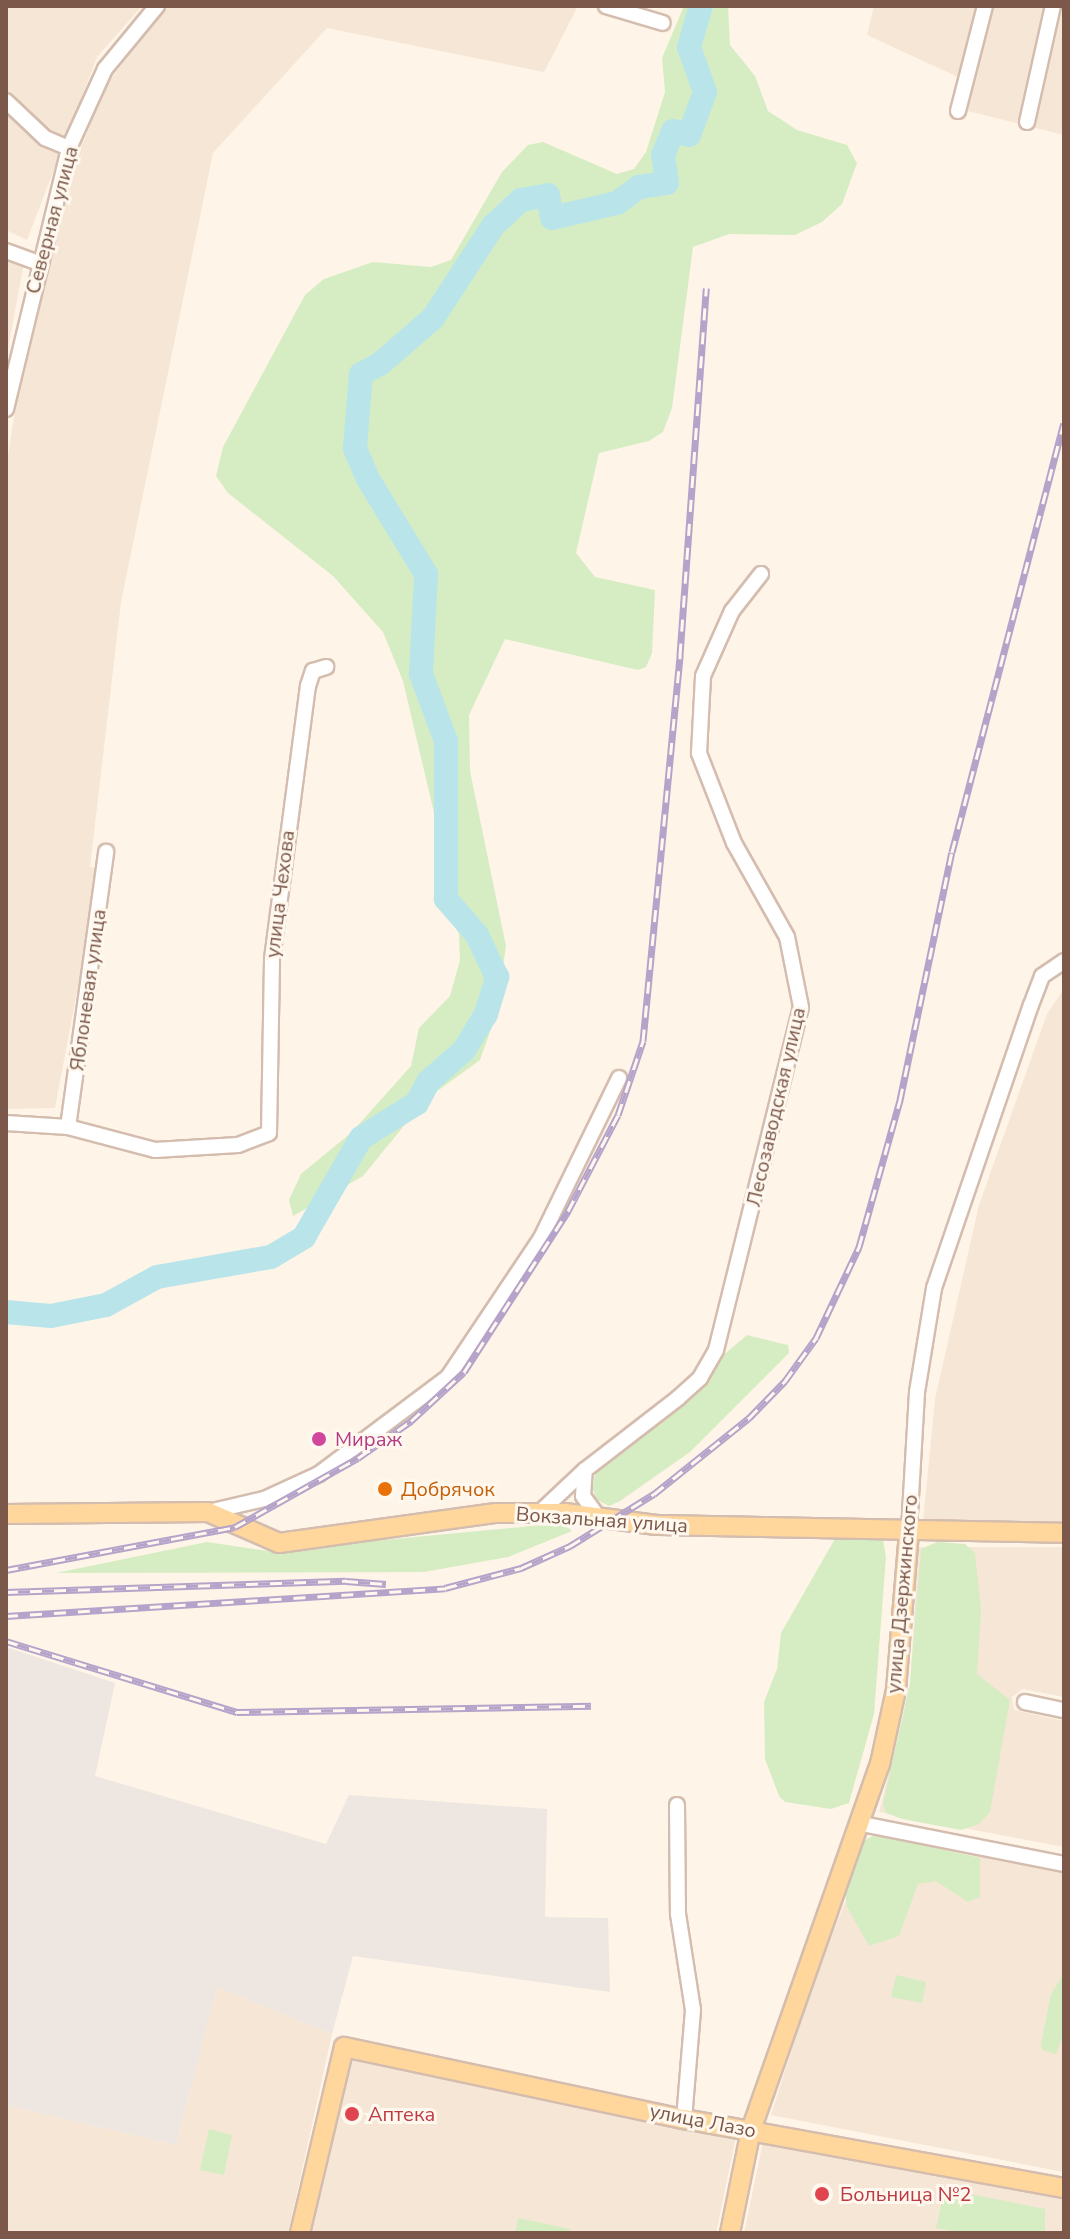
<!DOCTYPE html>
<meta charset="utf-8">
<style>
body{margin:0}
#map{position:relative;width:1070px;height:2239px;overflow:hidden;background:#fef4e7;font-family:"Nunito Sans",sans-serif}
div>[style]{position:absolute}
.residential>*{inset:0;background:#f6e6d5}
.industrial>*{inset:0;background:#eee7e1}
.green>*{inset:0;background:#d6edc4}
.river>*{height:24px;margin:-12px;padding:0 12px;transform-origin:12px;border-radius:12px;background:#b9e5ea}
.roads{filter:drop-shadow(2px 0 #d4bdae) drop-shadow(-2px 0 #d4bdae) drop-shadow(0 2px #d4bdae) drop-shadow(0 -2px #d4bdae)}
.minor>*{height:14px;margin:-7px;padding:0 7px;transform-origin:7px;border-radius:7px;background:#fff}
.major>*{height:18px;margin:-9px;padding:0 9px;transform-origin:9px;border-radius:9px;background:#ffd79d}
.rail>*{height:7px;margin-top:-3.5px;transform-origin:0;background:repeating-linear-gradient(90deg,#fff8ef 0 12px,#b6a3ca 0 24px);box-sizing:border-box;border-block:2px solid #b6a3ca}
.dots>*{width:22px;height:22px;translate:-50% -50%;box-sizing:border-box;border:4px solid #fff8ef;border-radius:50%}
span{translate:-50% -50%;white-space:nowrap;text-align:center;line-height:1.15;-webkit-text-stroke:6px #fff8ef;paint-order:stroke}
.street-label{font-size:20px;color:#7b5849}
.hotel-label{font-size:20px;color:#b23c85}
.left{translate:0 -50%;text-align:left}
.food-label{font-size:20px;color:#c56008}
.health-label{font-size:20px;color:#be3a42}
.frame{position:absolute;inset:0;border:8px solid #7b5849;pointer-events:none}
</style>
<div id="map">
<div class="residential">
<div style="clip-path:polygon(6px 6px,142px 6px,97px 57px,27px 240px,6px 230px)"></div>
<div style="clip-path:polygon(167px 6px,578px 6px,544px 72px,327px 28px,213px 153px,121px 602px,90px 867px,100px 869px,55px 1108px,6px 1109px,6px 469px,25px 347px,72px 170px,107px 84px)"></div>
<div style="clip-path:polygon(874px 6px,978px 6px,960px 78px,867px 35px)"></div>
<div style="clip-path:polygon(989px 6px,1064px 6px,1064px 135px,960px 109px)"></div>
<div style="clip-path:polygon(6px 256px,24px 263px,6px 359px)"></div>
<div style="clip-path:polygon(1064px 989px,1064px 1523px,923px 1523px,935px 1399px,979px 1205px,1047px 1014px)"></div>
<div style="clip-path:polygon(918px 1547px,1064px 1547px,1064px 1697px,1023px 1689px,1012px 1697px,1014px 1710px,1064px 1721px,1064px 1847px,879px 1812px,910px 1691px)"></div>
<div style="clip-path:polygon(870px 1839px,1064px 1870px,1064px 2172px,771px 2115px,813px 1983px)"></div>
<div style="clip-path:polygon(217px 1987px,332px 2034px,288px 2233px,6px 2233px,6px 2105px,176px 2145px)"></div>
<div style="clip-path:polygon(350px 2058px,736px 2137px,716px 2233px,309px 2233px)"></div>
<div style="clip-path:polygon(763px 2142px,1064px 2199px,1064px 2233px,744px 2233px)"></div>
</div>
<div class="industrial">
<div style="clip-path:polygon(6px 1647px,115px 1683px,95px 1776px,326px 1844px,349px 1795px,547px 1809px,545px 1917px,608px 1918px,610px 1992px,353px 1956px,332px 2034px,217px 1987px,176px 2145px,6px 2105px)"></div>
</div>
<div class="green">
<div style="clip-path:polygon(684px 6px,728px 6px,730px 45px,755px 76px,768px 111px,797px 130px,847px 145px,857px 163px,842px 204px,822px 222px,795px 235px,729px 234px,693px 247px,672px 408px,663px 432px,649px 441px,599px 453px,576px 553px,595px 577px,655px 590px,652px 653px,646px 667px,638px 670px,505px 639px,469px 715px,470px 771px,506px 946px,496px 1015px,480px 1060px,425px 1100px,363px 1176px,293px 1216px,289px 1200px,301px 1174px,352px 1132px,411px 1066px,419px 1028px,450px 996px,460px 960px,459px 934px,436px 869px,439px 834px,403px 681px,383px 632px,333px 576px,228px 493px,216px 476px,223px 447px,305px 295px,324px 279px,373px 262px,431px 267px,451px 260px,502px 172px,528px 145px,543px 142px,617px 174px,634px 169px,646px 152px,665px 92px,662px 58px)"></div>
<div style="clip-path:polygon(747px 1335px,788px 1345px,789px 1353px,690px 1452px,620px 1501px,609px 1506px,597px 1500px,592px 1487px,599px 1461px)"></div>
<div style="clip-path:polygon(562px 1523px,572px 1531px,508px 1557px,424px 1572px,56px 1573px,207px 1542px,268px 1551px)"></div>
<div style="clip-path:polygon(836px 1537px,875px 1537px,883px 1540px,886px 1557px,874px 1714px,849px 1803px,831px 1809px,785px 1802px,779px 1796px,765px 1759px,764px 1702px,777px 1669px,781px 1633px)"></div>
<div style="clip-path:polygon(937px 1542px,965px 1544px,975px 1553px,981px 1609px,977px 1674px,1010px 1700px,990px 1812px,979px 1824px,961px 1830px,902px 1819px,886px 1813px,883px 1804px,910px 1683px,921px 1549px)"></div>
<div style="clip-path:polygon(877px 1834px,980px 1858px,980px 1897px,968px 1902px,936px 1881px,918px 1884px,899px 1936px,869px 1946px,847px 1907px,845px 1890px,865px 1840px)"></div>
<div style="clip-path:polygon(1064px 1973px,1064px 2033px,1056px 2054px,1042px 2050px,1041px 2044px,1051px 1994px)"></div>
<div style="clip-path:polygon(896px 1975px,926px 1982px,922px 2003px,891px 1997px)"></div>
<div style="clip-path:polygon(209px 2129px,232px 2135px,224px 2175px,200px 2170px)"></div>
<div style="clip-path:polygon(945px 2189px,1045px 2209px,1045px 2233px,961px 2233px,936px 2228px)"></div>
<div style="clip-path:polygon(518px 2218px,570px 2229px,569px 2233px,515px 2233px)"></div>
</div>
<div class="river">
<div style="left:6px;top:1312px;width:45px;rotate:5.1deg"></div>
<div style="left:51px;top:1316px;width:56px;rotate:-11.3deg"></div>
<div style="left:106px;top:1305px;width:58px;rotate:-28.8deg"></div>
<div style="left:157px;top:1277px;width:116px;rotate:-10deg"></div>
<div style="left:271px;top:1257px;width:39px;rotate:-31deg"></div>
<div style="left:304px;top:1237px;width:114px;rotate:-60.1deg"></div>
<div style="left:361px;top:1138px;width:66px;rotate:-32deg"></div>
<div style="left:417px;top:1103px;width:24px;rotate:-62deg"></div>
<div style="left:428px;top:1082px;width:48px;rotate:-41.6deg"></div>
<div style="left:464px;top:1050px;width:42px;rotate:-58.6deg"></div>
<div style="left:486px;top:1014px;width:39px;rotate:-73deg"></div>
<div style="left:497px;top:977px;width:47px;rotate:-115.5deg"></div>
<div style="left:477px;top:935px;width:48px;rotate:-130.7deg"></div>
<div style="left:446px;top:899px;width:158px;rotate:-90deg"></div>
<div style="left:446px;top:741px;width:72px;rotate:-110.5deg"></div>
<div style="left:421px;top:674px;width:100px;rotate:-87.1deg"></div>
<div style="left:426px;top:574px;width:111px;rotate:-121.4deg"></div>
<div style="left:368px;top:479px;width:34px;rotate:-113deg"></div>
<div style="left:355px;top:448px;width:74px;rotate:-85.4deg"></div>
<div style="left:361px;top:374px;width:21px;rotate:-28deg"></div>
<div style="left:380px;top:364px;width:70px;rotate:-41deg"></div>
<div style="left:433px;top:318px;width:110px;rotate:-56.9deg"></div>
<div style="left:493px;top:226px;width:38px;rotate:-43deg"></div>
<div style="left:521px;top:200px;width:27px;rotate:-10deg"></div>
<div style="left:548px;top:195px;width:23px;rotate:80deg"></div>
<div style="left:552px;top:218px;width:67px;rotate:-13deg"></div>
<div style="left:617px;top:203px;width:27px;rotate:-36deg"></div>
<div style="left:639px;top:187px;width:28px;rotate:-8deg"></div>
<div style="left:667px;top:183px;width:28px;rotate:-98deg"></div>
<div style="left:663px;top:155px;width:26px;rotate:-67deg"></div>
<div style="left:673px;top:131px;width:16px;rotate:14deg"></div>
<div style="left:689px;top:135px;width:46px;rotate:-69.6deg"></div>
<div style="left:705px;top:92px;width:48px;rotate:-109.6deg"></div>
<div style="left:689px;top:47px;width:43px;rotate:-73.7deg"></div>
</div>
<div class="roads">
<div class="minor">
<div style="left:606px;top:6px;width:59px;rotate:16.6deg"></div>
<div style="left:6px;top:101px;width:54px;rotate:43.5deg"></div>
<div style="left:45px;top:138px;width:26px;rotate:23deg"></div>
<div style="left:958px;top:111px;width:108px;rotate:-75.6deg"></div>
<div style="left:1027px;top:122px;width:119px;rotate:-77.4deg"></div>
<div style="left:6px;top:251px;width:35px;rotate:20deg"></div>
<div style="left:6px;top:409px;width:268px;rotate:-76.4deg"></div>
<div style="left:69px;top:148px;width:87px;rotate:-65.5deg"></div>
<div style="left:105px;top:69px;width:82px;rotate:-50.5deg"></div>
<div style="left:6px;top:1123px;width:62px;rotate:3.7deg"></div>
<div style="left:68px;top:1127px;width:90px;rotate:14.8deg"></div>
<div style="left:155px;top:1150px;width:83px;rotate:-3.4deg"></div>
<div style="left:238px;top:1145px;width:33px;rotate:-21deg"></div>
<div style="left:269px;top:1133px;width:174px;rotate:-89deg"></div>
<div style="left:272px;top:959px;width:275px;rotate:-82.5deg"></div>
<div style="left:308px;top:686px;width:16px;rotate:-72deg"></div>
<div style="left:313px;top:671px;width:14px;rotate:-17deg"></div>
<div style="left:68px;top:1127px;width:278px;rotate:-82.1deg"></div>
<div style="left:208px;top:1512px;width:57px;rotate:-13.1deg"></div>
<div style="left:264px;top:1499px;width:60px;rotate:-24.4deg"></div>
<div style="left:319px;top:1474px;width:161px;rotate:-36.9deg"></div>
<div style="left:448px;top:1377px;width:167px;rotate:-56.2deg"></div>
<div style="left:541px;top:1238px;width:178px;rotate:-64deg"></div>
<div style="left:539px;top:1513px;width:63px;rotate:-43.1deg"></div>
<div style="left:599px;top:1518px;width:27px;rotate:-126deg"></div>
<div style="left:583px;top:1496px;width:26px;rotate:-86deg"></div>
<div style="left:585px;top:1470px;width:118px;rotate:-37.7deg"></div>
<div style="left:678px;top:1398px;width:30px;rotate:-42deg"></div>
<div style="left:700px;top:1378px;width:32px;rotate:-60deg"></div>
<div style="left:716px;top:1350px;width:353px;rotate:-76.1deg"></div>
<div style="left:801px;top:1007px;width:71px;rotate:-101.3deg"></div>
<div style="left:787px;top:937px;width:108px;rotate:-119.4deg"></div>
<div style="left:734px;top:843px;width:97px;rotate:-111.3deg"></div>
<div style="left:699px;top:753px;width:77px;rotate:-87deg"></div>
<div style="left:703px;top:676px;width:71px;rotate:-66deg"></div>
<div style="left:732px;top:611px;width:47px;rotate:-51.9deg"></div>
<div style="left:909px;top:1531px;width:139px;rotate:-86.7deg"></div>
<div style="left:917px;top:1392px;width:105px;rotate:-80.7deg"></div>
<div style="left:934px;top:1288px;width:299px;rotate:-71.1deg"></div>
<div style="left:1031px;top:1005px;width:31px;rotate:-69deg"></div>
<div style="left:1042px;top:976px;width:27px;rotate:-34deg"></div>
<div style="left:1025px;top:1702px;width:40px;rotate:12deg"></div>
<div style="left:677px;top:1805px;width:109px;rotate:89.5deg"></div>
<div style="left:678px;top:1914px;width:97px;rotate:81.1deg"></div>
<div style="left:693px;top:2010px;width:109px;rotate:94.7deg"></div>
<div style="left:862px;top:1824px;width:206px;rotate:11.2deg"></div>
</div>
<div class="major">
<div style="left:6px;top:1514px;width:202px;rotate:-0.6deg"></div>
<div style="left:208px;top:1512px;width:77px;rotate:23.6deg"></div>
<div style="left:279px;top:1543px;width:219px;rotate:-7.9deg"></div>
<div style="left:496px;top:1513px;width:69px"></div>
<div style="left:565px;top:1513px;width:92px;rotate:7.5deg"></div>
<div style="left:656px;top:1525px;width:408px;rotate:1.1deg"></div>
<div style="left:300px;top:2233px;width:191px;rotate:-76.7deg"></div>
<div style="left:344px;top:2047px;width:348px;rotate:12deg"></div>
<div style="left:684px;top:2119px;width:386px;rotate:10.3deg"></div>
<div style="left:730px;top:2233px;width:105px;rotate:-78.5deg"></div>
<div style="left:751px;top:2130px;width:388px;rotate:-70.6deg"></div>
<div style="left:880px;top:1764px;width:76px;rotate:-77.8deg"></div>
<div style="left:896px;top:1690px;width:160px;rotate:-85.3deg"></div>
</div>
</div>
<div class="rail">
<div style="left:6px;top:1570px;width:233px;rotate:-10.6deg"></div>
<div style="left:235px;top:1527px;width:141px;rotate:-29.3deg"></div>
<div style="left:358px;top:1458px;width:65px;rotate:-34.9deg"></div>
<div style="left:411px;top:1421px;width:72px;rotate:-42.8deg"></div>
<div style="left:464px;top:1372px;width:192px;rotate:-57.1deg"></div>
<div style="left:568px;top:1211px;width:108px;rotate:-62.5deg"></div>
<div style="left:618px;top:1115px;width:78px;rotate:-71.3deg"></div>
<div style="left:643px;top:1041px;width:388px;rotate:-84.5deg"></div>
<div style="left:680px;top:655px;width:368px;rotate:-85.9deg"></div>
<div style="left:6px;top:1592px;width:340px;rotate:-1.9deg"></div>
<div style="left:346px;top:1581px;width:40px;rotate:4.3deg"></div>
<div style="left:6px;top:1616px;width:440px;rotate:-3.6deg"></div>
<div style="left:445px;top:1588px;width:79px;rotate:-14.7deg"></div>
<div style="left:521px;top:1568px;width:54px;rotate:-24.2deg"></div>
<div style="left:570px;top:1546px;width:99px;rotate:-31.8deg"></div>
<div style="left:654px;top:1494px;width:122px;rotate:-38.7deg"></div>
<div style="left:749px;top:1418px;width:52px;rotate:-45.8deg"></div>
<div style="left:785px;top:1381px;width:53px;rotate:-54.2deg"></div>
<div style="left:816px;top:1338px;width:101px;rotate:-64.7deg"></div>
<div style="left:859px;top:1247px;width:153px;rotate:-74.4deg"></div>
<div style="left:900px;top:1100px;width:253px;rotate:-78.2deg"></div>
<div style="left:952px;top:852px;width:443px;rotate:-75.4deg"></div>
<div style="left:6px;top:1641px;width:242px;rotate:17.1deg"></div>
<div style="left:237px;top:1712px;width:354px;rotate:-1deg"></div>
</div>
<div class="dots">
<div style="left:319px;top:1439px;background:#d1479c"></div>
<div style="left:385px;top:1489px;background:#e8710a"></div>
<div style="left:352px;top:2114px;background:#e0444e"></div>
<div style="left:822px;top:2194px;background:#e0444e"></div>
</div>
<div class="street-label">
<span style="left:52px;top:220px;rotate:-75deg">Северная улица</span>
<span style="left:280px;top:894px;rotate:-83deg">улица Чехова</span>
<span style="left:88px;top:990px;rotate:-82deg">Яблоневая улица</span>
<span style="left:776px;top:1107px;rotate:-77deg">Лесозаводская улица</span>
<span style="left:602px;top:1520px;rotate:4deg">Вокзальная улица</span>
<span style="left:902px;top:1594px;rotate:-85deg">улица Дзержинского</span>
<span style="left:703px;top:2121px;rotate:11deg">улица Лазо</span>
</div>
<div class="hotel-label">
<span class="left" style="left:335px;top:1439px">Мираж</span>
</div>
<div class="food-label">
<span class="left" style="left:401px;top:1489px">Добрячок</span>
</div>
<div class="health-label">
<span class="left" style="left:368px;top:2114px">Аптека</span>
<span class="left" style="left:840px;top:2194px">Больница №2</span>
</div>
<div class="frame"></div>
</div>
